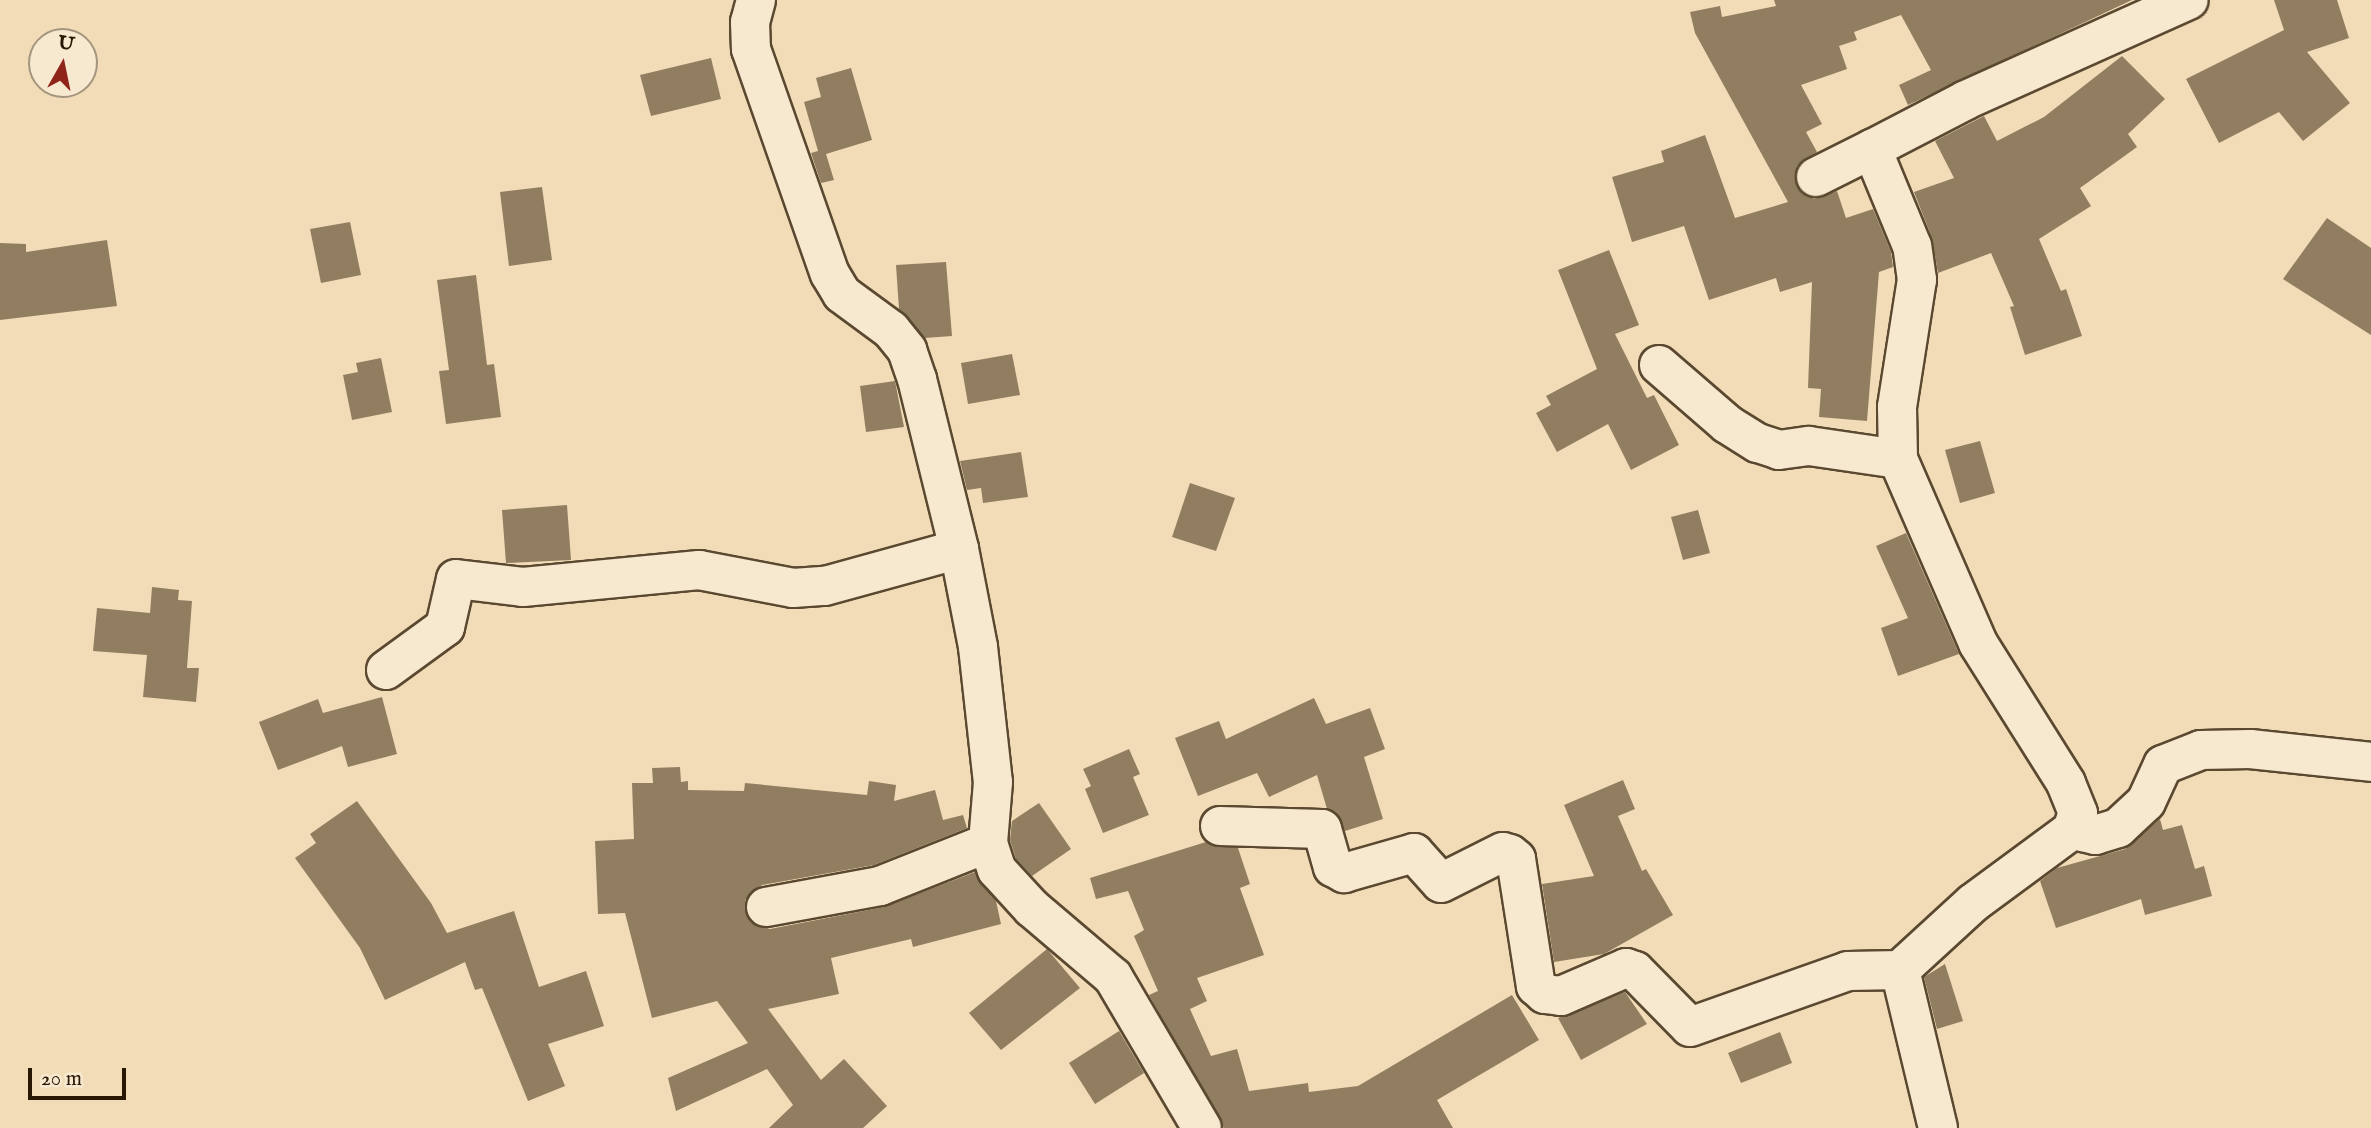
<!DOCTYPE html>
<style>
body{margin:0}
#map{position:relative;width:2371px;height:1128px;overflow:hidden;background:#f2dcb7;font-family:"IM FELL English",serif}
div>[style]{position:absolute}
.building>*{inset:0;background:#917e61}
.roads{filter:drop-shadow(2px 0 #5a4930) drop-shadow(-2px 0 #5a4930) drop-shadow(0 2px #5a4930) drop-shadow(0 -2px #5a4930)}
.minor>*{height:38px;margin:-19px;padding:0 19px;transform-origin:19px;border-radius:19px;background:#f7e8d0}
span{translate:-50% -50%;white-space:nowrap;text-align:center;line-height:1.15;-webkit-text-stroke:6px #f7e8d0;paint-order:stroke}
.north{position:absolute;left:28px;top:28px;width:70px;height:70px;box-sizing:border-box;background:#f7e8d0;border:2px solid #a4957e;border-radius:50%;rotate:9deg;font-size:19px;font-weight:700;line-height:28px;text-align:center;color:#281803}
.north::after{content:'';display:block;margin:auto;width:24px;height:32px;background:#8f2418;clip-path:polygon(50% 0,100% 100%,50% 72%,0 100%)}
.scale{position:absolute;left:28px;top:1068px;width:98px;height:32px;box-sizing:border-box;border:4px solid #281803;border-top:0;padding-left:9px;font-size:21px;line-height:24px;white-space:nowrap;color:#281803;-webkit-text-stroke:5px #f7e8d0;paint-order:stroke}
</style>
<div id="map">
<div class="building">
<div style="clip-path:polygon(1774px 0,2132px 0,1908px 105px,1899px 85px,1931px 70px,1901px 15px,1854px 32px,1857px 40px,1839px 46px,1847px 69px,1801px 85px,1822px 124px,1806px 132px,1817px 152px,1797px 166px,1797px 187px,1814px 199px,1837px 191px,1846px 218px,1873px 209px,1891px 252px,1893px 267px,1879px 272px,1867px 421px,1819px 417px,1821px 389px,1808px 388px,1812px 282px,1780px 292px,1776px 278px,1709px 300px,1684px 226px,1632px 242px,1612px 177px,1664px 162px,1661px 151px,1705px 135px,1735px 218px,1788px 202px,1695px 33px,1690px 12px,1720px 6px,1722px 17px,1776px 6px)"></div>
<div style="clip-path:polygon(2274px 0,2337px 0,2349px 38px,2307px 52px,2350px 103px,2303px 141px,2279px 112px,2219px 143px,2186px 79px,2284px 30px)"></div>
<div style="clip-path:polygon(2122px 56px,2165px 99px,2128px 134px,2137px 147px,2080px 188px,2091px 206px,2039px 239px,2061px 291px,2066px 289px,2082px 336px,2025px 355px,2010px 307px,2014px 306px,1991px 253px,1938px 273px,1932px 238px,1914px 192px,1954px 178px,1935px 141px,1984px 116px,1997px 141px,2044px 117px)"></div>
<div style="clip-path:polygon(711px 58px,721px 99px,651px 116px,640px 75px)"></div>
<div style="clip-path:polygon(851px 68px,872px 140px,826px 154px,834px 180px,821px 183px,811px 153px,818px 151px,804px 102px,821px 97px,816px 78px)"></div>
<div style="clip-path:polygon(542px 187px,552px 260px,509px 266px,500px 192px)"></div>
<div style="clip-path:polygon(2327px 218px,2371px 248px,2371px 335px,2283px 279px)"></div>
<div style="clip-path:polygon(350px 222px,361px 275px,321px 283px,310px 229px)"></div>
<div style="clip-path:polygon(107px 240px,117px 306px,0 320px,0 243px,26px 244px,26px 252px)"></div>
<div style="clip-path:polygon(1609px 250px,1639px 325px,1615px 334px,1647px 398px,1654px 395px,1679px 445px,1631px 470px,1608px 424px,1557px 452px,1536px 413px,1551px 405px,1546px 396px,1597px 369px,1558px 270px)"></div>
<div style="clip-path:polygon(946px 262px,952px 336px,925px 338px,899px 309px,896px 265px)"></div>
<div style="clip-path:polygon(476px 275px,487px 365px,494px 364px,501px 417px,446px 424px,439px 371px,449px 370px,437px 280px)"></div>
<div style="clip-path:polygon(1012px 354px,1020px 395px,968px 404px,961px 363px)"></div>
<div style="clip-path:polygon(381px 358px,392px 412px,352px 420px,343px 375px,358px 372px,356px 363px)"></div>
<div style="clip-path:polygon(895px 381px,904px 427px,866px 432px,860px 386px)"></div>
<div style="clip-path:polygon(1980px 441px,1995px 493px,1960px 503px,1945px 450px)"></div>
<div style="clip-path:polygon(1021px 452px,1028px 497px,983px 503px,981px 488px,967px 490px,960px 461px)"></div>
<div style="clip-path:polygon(1190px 483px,1235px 498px,1216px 551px,1172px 537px)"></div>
<div style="clip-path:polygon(567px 505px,571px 560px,506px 563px,502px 510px)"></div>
<div style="clip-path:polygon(1698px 510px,1710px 553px,1683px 560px,1671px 517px)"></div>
<div style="clip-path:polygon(1906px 533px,1959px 654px,1898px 676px,1881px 628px,1908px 618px,1876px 546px)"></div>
<div style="clip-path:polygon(152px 587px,179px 590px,178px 600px,192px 601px,187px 668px,199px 668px,196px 702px,143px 697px,147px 655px,93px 651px,97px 608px,150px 613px)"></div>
<div style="clip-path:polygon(382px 697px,397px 754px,348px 767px,342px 746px,278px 770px,259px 722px,318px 699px,323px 713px)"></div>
<div style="clip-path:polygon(1314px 698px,1326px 724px,1370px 708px,1385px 749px,1364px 757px,1383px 819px,1345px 831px,1336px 812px,1327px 809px,1317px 775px,1269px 797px,1257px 773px,1198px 796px,1175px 738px,1219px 721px,1226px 739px)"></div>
<div style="clip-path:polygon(1129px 749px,1140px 774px,1133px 777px,1149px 815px,1103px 833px,1085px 789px,1091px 786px,1083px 769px)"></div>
<div style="clip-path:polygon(680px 767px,681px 782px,688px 781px,688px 790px,744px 791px,745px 783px,867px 795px,869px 781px,896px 785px,894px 801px,935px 790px,943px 820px,963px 815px,967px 828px,874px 865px,762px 885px,745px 900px,750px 922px,770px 929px,884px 907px,975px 872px,996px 901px,1001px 924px,913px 947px,911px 939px,831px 958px,839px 994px,768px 1009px,821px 1080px,844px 1059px,887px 1106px,863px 1128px,769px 1128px,793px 1105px,767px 1069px,676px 1111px,668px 1078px,748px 1043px,717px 1001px,652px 1018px,625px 913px,598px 914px,595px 841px,634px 839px,632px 783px,653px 783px,652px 768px)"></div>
<div style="clip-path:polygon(1623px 780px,1635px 809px,1618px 816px,1642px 871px,1646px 869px,1673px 915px,1604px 954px,1554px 962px,1542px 884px,1594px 876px,1564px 805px)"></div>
<div style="clip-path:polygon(357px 801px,431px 903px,447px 933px,514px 911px,539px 987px,586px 971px,604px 1026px,548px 1044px,565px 1086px,528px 1101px,482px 988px,475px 990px,465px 962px,385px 1000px,360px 948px,295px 858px,316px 843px,310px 834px)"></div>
<div style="clip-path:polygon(1039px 803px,1071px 849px,1032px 876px,1016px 859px,1010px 840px,1012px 821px)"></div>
<div style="clip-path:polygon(2160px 819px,2163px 830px,2182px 825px,2195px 869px,2204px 866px,2212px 896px,2145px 915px,2141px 899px,2056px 928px,2040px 881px,2057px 868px,2125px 849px)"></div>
<div style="clip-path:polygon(1206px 842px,1238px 848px,1250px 884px,1240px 888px,1264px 955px,1197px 978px,1207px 1001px,1190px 1009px,1211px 1056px,1237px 1049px,1249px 1091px,1308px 1083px,1309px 1092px,1358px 1086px,1512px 995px,1539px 1040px,1437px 1100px,1453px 1128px,1224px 1128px,1149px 995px,1158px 991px,1134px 936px,1144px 930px,1128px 891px,1096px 899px,1090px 878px)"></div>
<div style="clip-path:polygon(1047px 949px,1080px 988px,1001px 1050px,969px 1013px)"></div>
<div style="clip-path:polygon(1945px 964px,1963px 1021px,1937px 1029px,1924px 977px)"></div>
<div style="clip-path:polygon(1625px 992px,1647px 1024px,1581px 1060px,1558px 1018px)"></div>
<div style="clip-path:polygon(1119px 1031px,1144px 1073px,1095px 1104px,1069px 1063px)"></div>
<div style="clip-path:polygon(1780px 1032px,1792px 1063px,1741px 1083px,1728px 1053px)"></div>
</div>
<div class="roads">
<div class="minor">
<div style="left:756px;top:0;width:23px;rotate:105deg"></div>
<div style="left:750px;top:22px;width:27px;rotate:88deg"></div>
<div style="left:751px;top:49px;width:238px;rotate:70.7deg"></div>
<div style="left:830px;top:274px;width:23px;rotate:59deg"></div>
<div style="left:842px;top:294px;width:61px;rotate:36.3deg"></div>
<div style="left:891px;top:330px;width:26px;rotate:51deg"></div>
<div style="left:907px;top:350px;width:31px;rotate:71deg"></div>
<div style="left:917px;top:379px;width:175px;rotate:76.1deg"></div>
<div style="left:959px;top:549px;width:100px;rotate:79deg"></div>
<div style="left:978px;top:647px;width:136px;rotate:83.7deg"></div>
<div style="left:993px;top:782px;width:61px;rotate:94.7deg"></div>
<div style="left:988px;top:843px;width:28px;rotate:72deg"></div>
<div style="left:997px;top:870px;width:52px;rotate:47.4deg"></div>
<div style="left:1032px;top:908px;width:106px;rotate:40.4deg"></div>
<div style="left:1113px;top:977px;width:175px;rotate:59.5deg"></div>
<div style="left:1816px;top:177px;width:63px;rotate:-26.6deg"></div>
<div style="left:1659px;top:365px;width:90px;rotate:40.9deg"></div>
<div style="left:1727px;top:424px;width:36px;rotate:32deg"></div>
<div style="left:1758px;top:443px;width:22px;rotate:18deg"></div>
<div style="left:1779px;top:450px;width:30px;rotate:-8deg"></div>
<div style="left:1809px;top:446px;width:90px;rotate:8.3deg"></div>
<div style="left:386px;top:670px;width:73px;rotate:-36.1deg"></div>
<div style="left:445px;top:627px;width:49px;rotate:-77.1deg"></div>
<div style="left:456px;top:579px;width:67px;rotate:6.8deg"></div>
<div style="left:523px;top:587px;width:177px;rotate:-5.5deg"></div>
<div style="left:699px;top:570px;width:96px;rotate:10.8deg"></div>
<div style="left:793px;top:588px;width:32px;rotate:-4deg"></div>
<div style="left:825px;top:586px;width:139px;rotate:-15.4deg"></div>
<div style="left:1220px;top:826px;width:102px;rotate:1.7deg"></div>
<div style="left:1322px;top:829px;width:40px;rotate:74deg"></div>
<div style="left:1333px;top:867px;width:13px;rotate:29deg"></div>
<div style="left:1344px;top:873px;width:73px;rotate:-15.9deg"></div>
<div style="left:1414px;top:853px;width:40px;rotate:48deg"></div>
<div style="left:1441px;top:883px;width:69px;rotate:-26.6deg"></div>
<div style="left:1503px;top:852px;width:7px;rotate:16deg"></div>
<div style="left:1510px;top:854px;width:8px;rotate:40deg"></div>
<div style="left:1516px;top:859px;width:129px;rotate:81.1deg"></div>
<div style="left:1536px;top:986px;width:12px;rotate:42deg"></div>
<div style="left:1545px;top:994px;width:16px;rotate:7deg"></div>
<div style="left:1561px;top:996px;width:71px;rotate:-23.3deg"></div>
<div style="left:1626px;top:968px;width:9px;rotate:18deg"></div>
<div style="left:1635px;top:971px;width:78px;rotate:45.5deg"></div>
<div style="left:1690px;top:1027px;width:168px;rotate:-19.5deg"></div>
<div style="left:1848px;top:971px;width:52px;rotate:-1.1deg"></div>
<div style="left:2072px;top:830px;width:24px;rotate:12deg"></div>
<div style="left:2095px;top:835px;width:24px;rotate:-17deg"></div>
<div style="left:2118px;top:828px;width:38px;rotate:-43deg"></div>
<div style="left:2146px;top:802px;width:41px;rotate:-65.3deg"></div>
<div style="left:2163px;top:765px;width:41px;rotate:-21.5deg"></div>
<div style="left:2201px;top:750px;width:49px;rotate:-1.2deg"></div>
<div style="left:2250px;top:749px;width:122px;rotate:6.1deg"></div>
<div style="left:766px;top:907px;width:116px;rotate:-10.4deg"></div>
<div style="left:880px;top:886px;width:116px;rotate:-21.7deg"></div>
<div style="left:1938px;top:1128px;width:163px;rotate:-103.5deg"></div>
<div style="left:1900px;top:970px;width:99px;rotate:-42.5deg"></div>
<div style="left:1973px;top:903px;width:123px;rotate:-36.4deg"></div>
<div style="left:2072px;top:830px;width:18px;rotate:-71deg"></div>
<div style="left:2078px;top:813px;width:32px;rotate:-112deg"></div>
<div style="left:2066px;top:783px;width:165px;rotate:-122.2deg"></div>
<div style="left:1978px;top:643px;width:201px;rotate:-113.5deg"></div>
<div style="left:1898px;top:459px;width:52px;rotate:-91.1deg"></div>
<div style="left:1897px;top:407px;width:129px;rotate:-81.1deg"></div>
<div style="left:1917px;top:280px;width:34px;rotate:-98deg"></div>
<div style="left:1912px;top:246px;width:105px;rotate:-112.4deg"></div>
<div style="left:1872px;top:149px;width:106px;rotate:-27.5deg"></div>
<div style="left:1966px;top:100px;width:244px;rotate:-24.2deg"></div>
</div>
</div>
<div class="north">U</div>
<div class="scale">20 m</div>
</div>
